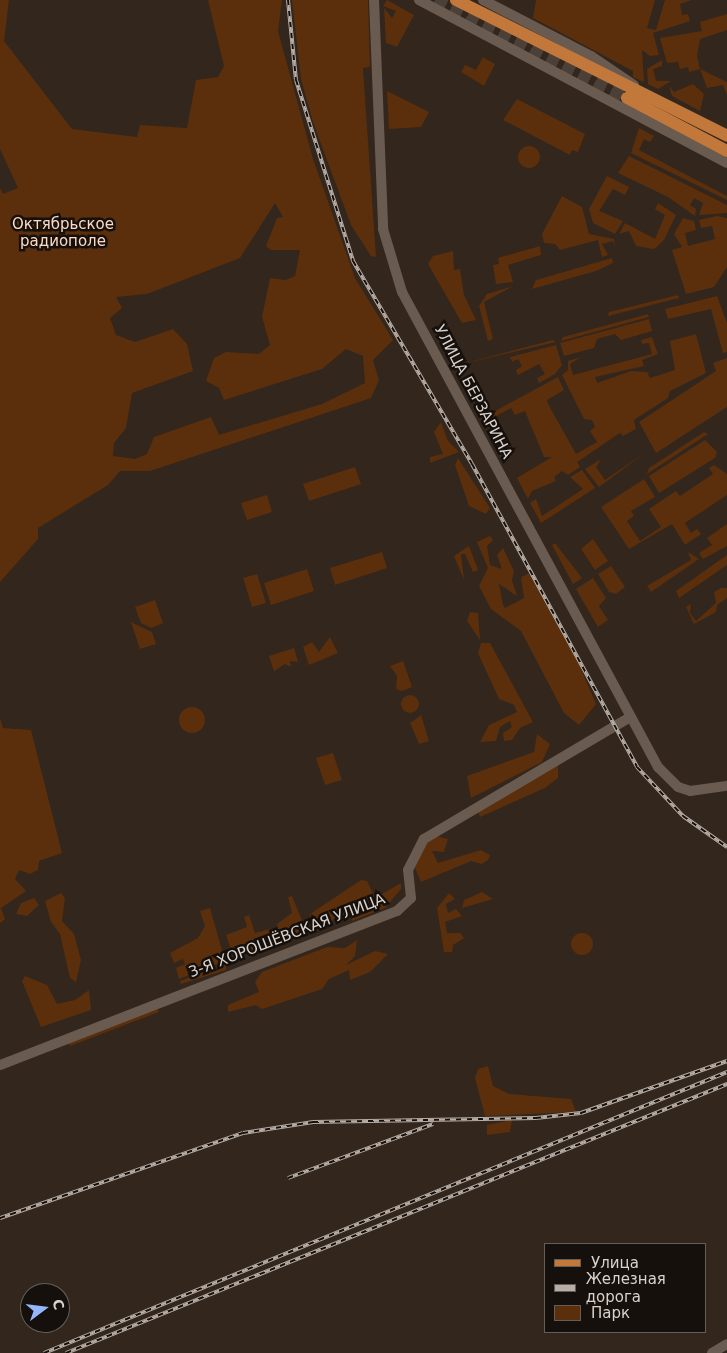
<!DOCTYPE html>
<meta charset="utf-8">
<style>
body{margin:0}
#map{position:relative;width:727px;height:1353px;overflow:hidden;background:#32261d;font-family:"DejaVu Sans",sans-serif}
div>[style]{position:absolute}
.green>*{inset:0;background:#5b2f0b}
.round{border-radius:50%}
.major-tunnel>*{height:12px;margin-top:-6px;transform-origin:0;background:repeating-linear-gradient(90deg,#4b4037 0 12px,transparent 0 18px)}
.minor>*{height:10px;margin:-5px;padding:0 5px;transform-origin:5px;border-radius:5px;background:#6a5b51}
.major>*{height:12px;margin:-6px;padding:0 6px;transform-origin:6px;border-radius:6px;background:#c3783b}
.rail>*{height:4px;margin-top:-2px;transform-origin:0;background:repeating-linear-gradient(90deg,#16100c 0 5.5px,#b7aea7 0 11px);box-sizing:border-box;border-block:1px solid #b7aea7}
span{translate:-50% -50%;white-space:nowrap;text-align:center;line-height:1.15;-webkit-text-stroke:5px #16100c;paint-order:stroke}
.park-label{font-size:15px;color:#fddac4}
.street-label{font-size:15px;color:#dad2cc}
.legend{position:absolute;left:544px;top:1243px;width:162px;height:90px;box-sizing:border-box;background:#16100c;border:1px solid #645e59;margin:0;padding:6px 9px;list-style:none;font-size:15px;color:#dad2cc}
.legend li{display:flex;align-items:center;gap:10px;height:25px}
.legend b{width:25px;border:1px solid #645e59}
.north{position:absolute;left:20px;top:1283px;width:50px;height:50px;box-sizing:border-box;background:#16100c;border:1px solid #645e59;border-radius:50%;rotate:75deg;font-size:14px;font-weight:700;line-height:20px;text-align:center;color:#dad2cc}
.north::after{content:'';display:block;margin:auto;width:18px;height:22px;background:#95b6fd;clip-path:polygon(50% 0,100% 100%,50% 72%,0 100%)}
</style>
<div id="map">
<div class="green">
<div style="clip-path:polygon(evenodd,0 0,9px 0,4px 41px,72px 129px,137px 137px,140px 125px,187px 128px,196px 80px,218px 77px,224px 66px,208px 0,282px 0,278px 31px,313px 159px,355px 278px,393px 340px,373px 360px,379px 380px,371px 398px,150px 471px,120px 471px,108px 485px,38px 528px,38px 539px,0 582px,0 188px,3px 194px,18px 188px,0 149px,0 0,275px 203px,283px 217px,277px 218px,266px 246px,271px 250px,300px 250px,295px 276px,286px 280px,270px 278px,262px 317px,270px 345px,259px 354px,226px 352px,214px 358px,206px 381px,219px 388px,224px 400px,322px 369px,346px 349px,363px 356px,365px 383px,322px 404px,219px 435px,211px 417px,154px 437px,147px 454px,135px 459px,113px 456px,114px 443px,126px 428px,132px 393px,193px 371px,187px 344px,173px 329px,135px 342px,116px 335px,110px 318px,122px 308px,116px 297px,147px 294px,240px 258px,275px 203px)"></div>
<div style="clip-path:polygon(292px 0,368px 0,370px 67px,363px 68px,376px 257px,371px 256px,351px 225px,313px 122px,301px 79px)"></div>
<div style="clip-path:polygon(387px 0,414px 15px,397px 47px,386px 43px,384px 8px,392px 18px,396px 11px,383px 6px)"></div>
<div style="clip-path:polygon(536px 0,655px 0,647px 28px,656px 30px,665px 0,692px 0,680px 4px,682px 15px,688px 14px,690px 21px,653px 33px,659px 55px,650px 56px,642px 50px,644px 82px,633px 77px,633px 71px,533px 18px)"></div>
<div style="clip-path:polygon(727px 14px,727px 30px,700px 39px,697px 56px,700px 69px,727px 82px,727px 95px,723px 85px,707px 88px,700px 69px,689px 72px,688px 67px,680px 69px,678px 62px,667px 63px,660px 38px,702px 31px,700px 22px)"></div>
<div style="clip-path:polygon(483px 57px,495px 64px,484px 86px,461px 72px,465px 65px,476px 70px)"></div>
<div style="clip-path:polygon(662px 60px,662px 66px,653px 69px,656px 81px,671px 81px,658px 89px,648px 84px,647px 69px)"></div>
<div style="clip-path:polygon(693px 84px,704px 94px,700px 111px,672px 96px,669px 86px,674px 92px)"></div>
<div style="clip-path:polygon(387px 91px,429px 112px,421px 127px,389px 129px)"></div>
<div style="clip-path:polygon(517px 99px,585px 134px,578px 152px,572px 150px,570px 155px,503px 120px)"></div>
<div style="clip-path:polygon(639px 128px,654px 136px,650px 142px,644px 139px,639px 150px,727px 196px,727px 200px,631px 153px)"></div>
<div class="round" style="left:518px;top:146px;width:22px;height:22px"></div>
<div style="clip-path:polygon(629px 156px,727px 205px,727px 213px,699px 215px,703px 203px,694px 198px,690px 205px,696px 209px,695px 216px,668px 197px,618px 173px)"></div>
<div style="clip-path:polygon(607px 176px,629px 187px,625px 195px,613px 189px,599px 211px,623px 221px,615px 234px,593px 223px,589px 209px)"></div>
<div style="clip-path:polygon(562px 196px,582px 207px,589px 234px,614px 239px,615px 248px,613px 241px,602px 244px,608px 255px,602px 257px,598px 240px,560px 250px,555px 244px,544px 243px,542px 234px)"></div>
<div style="clip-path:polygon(658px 203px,676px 215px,664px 240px,654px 249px,636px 246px,629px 231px,619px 234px,625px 223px,655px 239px,665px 215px,655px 209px)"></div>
<div style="clip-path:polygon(717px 216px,727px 218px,727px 267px,714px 287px,686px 294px,672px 250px,682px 247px,674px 234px,683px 218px,694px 221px,696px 230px,685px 233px,688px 246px,715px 239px,712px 226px,701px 228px,699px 220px)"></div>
<div style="clip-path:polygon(540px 246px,541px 255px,508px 265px,513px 282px,496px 284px,493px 265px,499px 264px,498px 258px)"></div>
<div style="clip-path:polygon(453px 251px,454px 270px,460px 269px,464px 295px,476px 320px,462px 323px,428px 264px,433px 256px)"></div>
<div style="clip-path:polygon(612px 258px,613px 263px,596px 271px,532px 289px,536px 280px)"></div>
<div style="clip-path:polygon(513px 286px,484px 302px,493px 339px,488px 341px,479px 306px,487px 294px)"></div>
<div style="clip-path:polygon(678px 295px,679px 298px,608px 316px,609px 312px)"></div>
<div style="clip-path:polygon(717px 296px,727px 323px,727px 352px,723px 353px,711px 309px,668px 319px,665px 309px)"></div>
<div style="clip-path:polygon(648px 314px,649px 317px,561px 341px,563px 337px)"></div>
<div style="clip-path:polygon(649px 319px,652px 331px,621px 340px,615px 334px,597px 339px,594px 348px,564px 356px,560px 343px)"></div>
<div style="clip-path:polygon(696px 334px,706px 373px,670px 391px,668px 398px,634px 420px,636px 429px,623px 436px,620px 433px,577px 462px,580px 467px,568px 475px,562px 471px,554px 477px,556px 481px,532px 491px,528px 499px,517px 478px,552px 457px,544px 457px,525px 411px,515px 415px,511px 408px,487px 421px,484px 417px,558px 377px,564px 390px,547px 400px,548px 404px,576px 454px,597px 442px,590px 431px,595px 427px,592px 420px,584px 419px,562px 375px,568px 370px,568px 361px,581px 357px,570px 364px,573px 375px,652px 354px,649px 343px,642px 344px,641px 340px,652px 337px,658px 354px,642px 360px,644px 366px,595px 377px,597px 383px,631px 371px,647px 372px,650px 378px,675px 370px,670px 341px)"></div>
<div style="clip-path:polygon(553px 340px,556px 342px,458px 365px)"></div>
<div style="clip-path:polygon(556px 345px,562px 365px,555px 374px,539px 383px,537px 378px,545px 374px,539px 364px,518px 375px,516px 370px,522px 366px,518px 359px,512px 362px,510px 357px)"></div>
<div style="clip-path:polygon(727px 358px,727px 407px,656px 453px,639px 422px,716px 371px,713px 363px)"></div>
<div style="clip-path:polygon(441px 422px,448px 441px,459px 452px,430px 463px,430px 457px,443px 454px,434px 432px)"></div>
<div style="clip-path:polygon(704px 432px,708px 434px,647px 474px,649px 468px)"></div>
<div style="clip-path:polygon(705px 440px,717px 452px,715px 458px,659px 493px,649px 476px)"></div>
<div style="clip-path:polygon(646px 452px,599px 487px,585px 469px,601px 459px,596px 467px,605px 480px)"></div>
<div style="clip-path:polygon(458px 458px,490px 508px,486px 514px,469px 506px,455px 465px)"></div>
<div style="clip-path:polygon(714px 465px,727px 474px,727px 495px,685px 523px,691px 533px,697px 529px,701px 534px,685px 545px,672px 524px,629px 549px,601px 507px,644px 479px,655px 497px,631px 511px,634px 516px,627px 521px,640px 541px,661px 527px,649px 509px,676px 491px,680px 496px,713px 474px,709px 468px)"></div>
<div style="clip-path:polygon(355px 467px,361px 484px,309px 501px,303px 484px)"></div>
<div style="clip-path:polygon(582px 470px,595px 488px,541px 523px,530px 503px,536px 499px,542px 516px,583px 489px,570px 477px)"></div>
<div style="clip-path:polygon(267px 495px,272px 512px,247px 520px,241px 503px)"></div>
<div style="clip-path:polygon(727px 524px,727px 546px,703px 559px,699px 553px,712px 545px,707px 538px)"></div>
<div style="clip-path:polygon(490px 536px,493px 540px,487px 546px,490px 565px,502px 569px,497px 555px,503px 548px,514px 571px,512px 580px,517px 596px,499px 584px,503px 605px,505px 608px,524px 598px,521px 577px,530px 573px,575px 655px,596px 704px,579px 725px,564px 713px,521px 631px,491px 609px,479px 586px,488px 568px,477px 542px)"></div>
<div style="clip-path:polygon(593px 539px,608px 561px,595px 570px,581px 549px)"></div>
<div style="clip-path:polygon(555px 543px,582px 578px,573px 584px,552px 545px)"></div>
<div style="clip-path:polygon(469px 546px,478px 570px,473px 572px,465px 554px,461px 554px,464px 580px,454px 556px)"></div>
<div style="clip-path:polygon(382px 552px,387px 568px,335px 585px,330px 568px)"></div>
<div style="clip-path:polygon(688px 552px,699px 559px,651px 592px,647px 586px,691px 560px)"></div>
<div style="clip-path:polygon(727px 555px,727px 565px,679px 598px,676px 591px)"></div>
<div style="clip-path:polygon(611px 566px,625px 587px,616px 594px,609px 592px,598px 574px)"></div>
<div style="clip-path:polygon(307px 569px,314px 591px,271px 605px,264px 583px)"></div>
<div style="clip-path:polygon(257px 574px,266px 603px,252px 607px,243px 578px)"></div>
<div style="clip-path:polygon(593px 578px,606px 598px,599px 606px,608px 620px,598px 627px,576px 589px)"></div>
<div style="clip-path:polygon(721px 588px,727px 588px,727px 598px,717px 605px,716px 612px,694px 624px,686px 607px,691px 604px,690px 613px,696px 621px,716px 603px,714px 592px)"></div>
<div style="clip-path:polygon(155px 600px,163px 623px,151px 628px,141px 623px,135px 607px)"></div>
<div style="clip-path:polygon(470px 612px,478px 613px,480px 640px,467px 621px)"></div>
<div style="clip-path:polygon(131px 622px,152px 632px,156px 644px,140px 649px)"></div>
<div style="clip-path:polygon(330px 637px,338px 653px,309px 665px,303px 647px,312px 642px,319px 652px)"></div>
<div style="clip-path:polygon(481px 643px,490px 643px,533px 722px,520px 728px,512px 740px,504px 741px,503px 733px,512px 727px,510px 721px,500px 727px,496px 741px,480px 742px,489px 725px,517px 712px,514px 705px,499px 699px,478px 653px)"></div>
<div style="clip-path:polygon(294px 648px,298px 662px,290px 661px,291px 667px,285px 664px,274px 671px,269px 656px)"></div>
<div style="clip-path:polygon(403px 661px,412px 687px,402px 691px,396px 689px,397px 676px,390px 666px)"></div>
<div class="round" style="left:401px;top:695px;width:18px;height:18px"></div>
<div class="round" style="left:179px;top:707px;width:26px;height:26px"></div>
<div style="clip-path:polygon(421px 715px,429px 741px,419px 744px,410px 723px)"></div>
<div style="clip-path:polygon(0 718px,3px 728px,31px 730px,62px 853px,39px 861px,38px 870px,30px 874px,19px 870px,15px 879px,26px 891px,1px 908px,5px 919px,0 923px)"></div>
<div style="clip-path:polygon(537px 734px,550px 744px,542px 762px,471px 798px,467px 776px,534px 752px)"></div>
<div style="clip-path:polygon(333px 753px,342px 780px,325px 785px,316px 758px)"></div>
<div style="clip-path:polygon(558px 764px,558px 778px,545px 788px,480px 817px,478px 812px)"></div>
<div style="clip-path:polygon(436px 836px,448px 839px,444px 852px,432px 851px,438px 863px,481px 850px,490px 855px,488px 860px,482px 864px,471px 861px,421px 882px,415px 868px,425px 844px)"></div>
<div style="clip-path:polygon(361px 880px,367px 881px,375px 898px,401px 883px,401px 889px,385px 908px,352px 921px,351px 917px,382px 902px,312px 928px,310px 914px)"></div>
<div style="clip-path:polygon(482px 892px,493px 899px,462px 908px,464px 900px)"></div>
<div style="clip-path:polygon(61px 893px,65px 898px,62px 921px,74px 934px,81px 960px,76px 982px,70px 978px,60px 934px,51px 922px,45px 901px)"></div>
<div style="clip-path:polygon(449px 893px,455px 899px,446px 904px,448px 913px,456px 909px,462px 916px,445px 922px,447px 933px,460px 933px,464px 938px,453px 945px,452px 952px,444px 952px,437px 908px)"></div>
<div style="clip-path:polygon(292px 896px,306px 930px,280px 940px,277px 924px,292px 913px,288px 897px)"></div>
<div style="clip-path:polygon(34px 898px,39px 905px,27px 916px,16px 914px,21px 903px)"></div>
<div style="clip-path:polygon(210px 908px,225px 961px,179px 979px,176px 968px,185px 964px,183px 959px,174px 963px,170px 953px,198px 938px,205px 926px,200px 911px)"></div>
<div style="clip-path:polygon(249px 915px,255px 933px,270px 929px,276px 942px,234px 958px,226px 935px,247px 927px,244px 917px)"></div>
<div class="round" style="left:571px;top:933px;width:22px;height:22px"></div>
<div style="clip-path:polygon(357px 940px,355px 956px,346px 965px,375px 951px,388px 954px,370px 972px,350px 980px,349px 970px,329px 979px,322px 989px,262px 1009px,256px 1005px,228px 1012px,228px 1005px,259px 992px,255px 982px,262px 972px,327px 947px,345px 948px)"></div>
<div style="clip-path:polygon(226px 964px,226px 970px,181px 984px,180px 981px)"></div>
<div style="clip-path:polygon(25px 976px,47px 985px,57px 1004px,75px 1000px,89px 990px,91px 1010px,41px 1027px,22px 981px)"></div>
<div style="clip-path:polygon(157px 1007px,159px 1012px,70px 1046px,68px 1042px)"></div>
<div style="clip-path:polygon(488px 1066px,493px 1086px,509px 1094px,571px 1099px,576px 1112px,485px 1116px,475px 1078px,478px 1069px)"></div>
<div style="clip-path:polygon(512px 1120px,510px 1132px,487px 1135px,487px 1125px)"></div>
</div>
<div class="major-tunnel">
<div style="left:435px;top:0;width:216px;rotate:27deg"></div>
</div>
<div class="minor">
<div style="left:374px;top:0;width:229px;rotate:87.7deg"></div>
<div style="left:383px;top:229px;width:66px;rotate:73.2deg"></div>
<div style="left:402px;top:292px;width:540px;rotate:61.68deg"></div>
<div style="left:658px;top:767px;width:28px;rotate:45deg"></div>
<div style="left:678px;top:787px;width:13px;rotate:18deg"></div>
<div style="left:690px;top:791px;width:37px;rotate:-8deg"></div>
<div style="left:419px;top:0;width:348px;rotate:27.9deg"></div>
<div style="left:483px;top:0;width:122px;rotate:27.4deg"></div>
<div style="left:591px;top:56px;width:52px;rotate:34deg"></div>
<div style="left:0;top:1065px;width:426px;rotate:-21.2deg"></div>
<div style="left:397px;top:911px;width:19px;rotate:-43deg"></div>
<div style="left:411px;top:898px;width:28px;rotate:-96deg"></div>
<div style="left:408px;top:870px;width:35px;rotate:-63deg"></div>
<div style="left:424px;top:839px;width:239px;rotate:-30.6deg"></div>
<div style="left:712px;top:1353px;width:17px;rotate:-31deg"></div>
</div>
<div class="major">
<div style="left:456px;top:0;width:303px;rotate:26.6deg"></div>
<div style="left:627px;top:98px;width:113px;rotate:27.9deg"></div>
</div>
<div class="rail">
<div style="left:288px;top:0;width:80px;rotate:84.3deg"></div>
<div style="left:296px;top:80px;width:190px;rotate:72.5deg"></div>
<div style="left:353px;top:261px;width:235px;rotate:59.6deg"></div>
<div style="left:472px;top:464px;width:345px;rotate:61.4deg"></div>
<div style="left:637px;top:767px;width:67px;rotate:46.8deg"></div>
<div style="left:683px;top:816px;width:54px;rotate:35.2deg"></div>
<div style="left:288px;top:1178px;width:155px;rotate:-20.4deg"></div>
<div style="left:0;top:1218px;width:257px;rotate:-19.3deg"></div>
<div style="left:243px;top:1133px;width:71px;rotate:-8.9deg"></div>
<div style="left:313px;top:1122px;width:223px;rotate:-1deg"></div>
<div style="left:536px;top:1118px;width:45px;rotate:-6.3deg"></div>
<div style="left:581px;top:1113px;width:155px;rotate:-19.6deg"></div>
<div style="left:44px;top:1353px;width:739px;rotate:-22.36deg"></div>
<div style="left:66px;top:1353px;width:714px;rotate:-22.14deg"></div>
</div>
<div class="park-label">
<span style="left:63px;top:233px">Октябрьское<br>радиополе</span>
</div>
<div class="street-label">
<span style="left:473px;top:392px;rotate:62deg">УЛИЦА БЕРЗАРИНА</span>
<span style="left:287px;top:936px;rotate:-21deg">3-Я ХОРОШЁВСКАЯ УЛИЦА</span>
</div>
<ul class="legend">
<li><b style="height:6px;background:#c3783b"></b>Улица</li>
<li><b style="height:6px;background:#b7aea7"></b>Железная дорога</li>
<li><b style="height:14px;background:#5b2f0b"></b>Парк</li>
</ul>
<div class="north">С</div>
</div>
